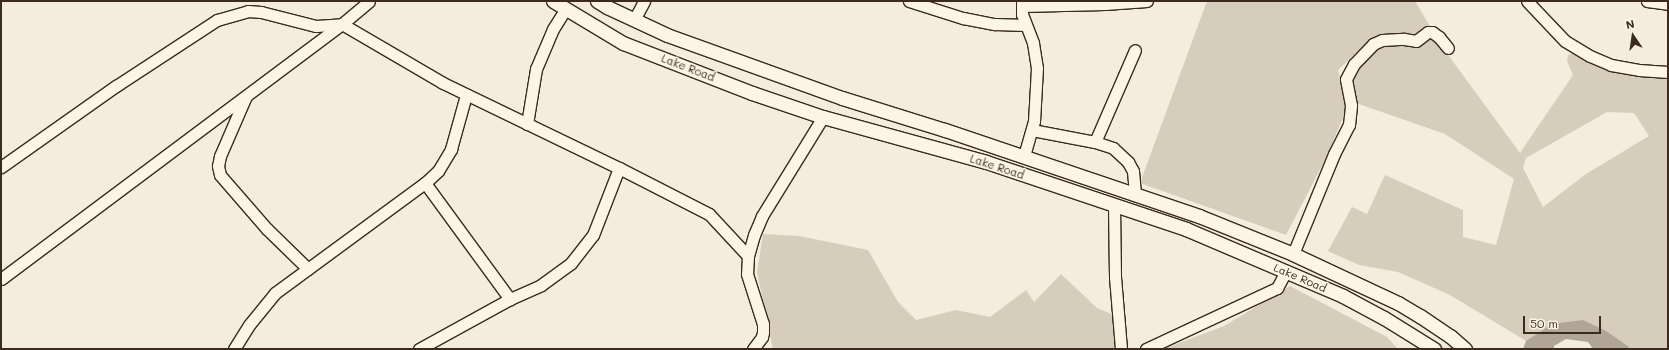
<!DOCTYPE html>
<style>
body{margin:0}
#map{position:relative;width:1669px;height:350px;overflow:hidden;background:#f4eddd;font-family:Mali,sans-serif}
div>[style]{position:absolute}
.green>*{inset:0;background:#d6cdbd}
.water>*{inset:0;background:#b0a596}
.roads{filter:drop-shadow(1px 0 #3b2a1e) drop-shadow(-1px 0 #3b2a1e) drop-shadow(0 1px #3b2a1e) drop-shadow(0 -1px #3b2a1e)}
.minor>*{height:11px;margin:-5.5px;padding:0 5.5px;transform-origin:5.5px;border-radius:5.5px;background:#fcf5e5}
.major>*{height:13px;margin:-6.5px;padding:0 6.5px;transform-origin:6.5px;border-radius:6.5px;background:#fcf5e5}
span{translate:-50% -50%;white-space:nowrap;text-align:center;line-height:1.15;-webkit-text-stroke:3px #fcf5e5;paint-order:stroke}
.street-label{font-size:11px;color:#3b2a1e}
.frame{position:absolute;inset:0;border:2px solid #3b2a1e;pointer-events:none}
.north{position:absolute;left:1613px;top:16px;width:40px;height:40px;-webkit-text-stroke:3px #fcf5e5;paint-order:stroke;rotate:347deg;font-size:11px;font-weight:700;line-height:16px;text-align:center;color:#3b2a1e}
.north::after{content:'';display:block;margin:auto;width:14px;height:18px;background:#3b2a1e;clip-path:polygon(50% 0,100% 100%,50% 72%,0 100%)}
.scale{position:absolute;left:1523px;top:316px;width:78px;height:18px;box-sizing:border-box;border:2px solid #3b2a1e;border-top:0;padding-left:5px;font-size:12px;line-height:14px;white-space:nowrap;color:#3b2a1e;-webkit-text-stroke:3px #fcf5e5;paint-order:stroke}
</style>
<div id="map">
<div class="green">
<div style="clip-path:polygon(1207px 1px,1415px 1px,1431px 28px,1414px 38px,1380px 35px,1363px 46px,1338px 70px,1348px 106px,1325px 160px,1286px 235px,1140px 183px)"></div>
<div style="clip-path:polygon(evenodd,1435px 37px,1520px 153px,1573px 75px,1567px 61px,1568px 55px,1576px 52px,1591px 54px,1623px 74px,1630px 65px,1668px 69px,1668px 349px,1628px 349px,1629px 347px,1552px 324px,1526px 341px,1450px 295px,1398px 272px,1359px 265px,1328px 251px,1352px 207px,1367px 214px,1385px 175px,1463px 210px,1463px 237px,1496px 245px,1514px 179px,1445px 134px,1356px 103px,1351px 78px,1354px 69px,1377px 46px,1435px 37px,1607px 112px,1634px 113px,1649px 136px,1586px 174px,1543px 207px,1523px 168px,1526px 158px,1607px 112px)"></div>
<div style="clip-path:polygon(763px 234px,799px 236px,868px 250px,898px 302px,916px 320px,956px 310px,990px 317px,1026px 290px,1034px 302px,1061px 274px,1097px 308px,1114px 315px,1116px 336px,1114px 349px,773px 349px,757px 272px)"></div>
<div style="clip-path:polygon(1290px 286px,1387px 337px,1398px 349px,1163px 349px,1224px 326px)"></div>
</div>
<div class="water">
<div style="clip-path:polygon(1583px 320px,1606px 331px,1629px 347px,1628px 349px,1593px 349px,1588px 342px,1566px 339px,1554px 346px,1554px 349px,1523px 349px,1526px 341px,1552px 324px)"></div>
</div>
<div class="roads">
<div class="minor">
<div style="left:909px;top:1px;width:57px;rotate:17.5deg"></div>
<div style="left:963px;top:18px;width:33px;rotate:11deg"></div>
<div style="left:995px;top:24px;width:30px;rotate:2deg"></div>
<div style="left:1022px;top:1px;width:13px;rotate:90deg"></div>
<div style="left:1022px;top:14px;width:31px;rotate:69deg"></div>
<div style="left:1033px;top:43px;width:25px;rotate:81deg"></div>
<div style="left:1037px;top:68px;width:53px;rotate:93.2deg"></div>
<div style="left:1034px;top:121px;width:37px;rotate:106deg"></div>
<div style="left:1527px;top:1px;width:55px;rotate:46.5deg"></div>
<div style="left:1565px;top:41px;width:29px;rotate:31deg"></div>
<div style="left:1590px;top:56px;width:23px;rotate:23deg"></div>
<div style="left:1611px;top:65px;width:28px;rotate:10deg"></div>
<div style="left:1639px;top:70px;width:29px;rotate:4deg"></div>
<div style="left:1647px;top:1px;width:21px;rotate:8deg"></div>
<div style="left:1022px;top:6px;width:83px;rotate:-1.4deg"></div>
<div style="left:1105px;top:4px;width:42px;rotate:-4.1deg"></div>
<div style="left:634px;top:20px;width:21px;rotate:-62deg"></div>
<div style="left:246px;top:96px;width:65px;rotate:113.4deg"></div>
<div style="left:220px;top:156px;width:10px;rotate:101deg"></div>
<div style="left:218px;top:166px;width:9px;rotate:77deg"></div>
<div style="left:220px;top:175px;width:72px;rotate:49deg"></div>
<div style="left:267px;top:229px;width:57px;rotate:44.3deg"></div>
<div style="left:527px;top:124px;width:56px;rotate:-80.7deg"></div>
<div style="left:536px;top:69px;width:43px;rotate:-67deg"></div>
<div style="left:553px;top:29px;width:22px;rotate:-58deg"></div>
<div style="left:1032px;top:130px;width:64px;rotate:10.8deg"></div>
<div style="left:1095px;top:142px;width:19px;rotate:18deg"></div>
<div style="left:1113px;top:148px;width:21px;rotate:43deg"></div>
<div style="left:1128px;top:162px;width:10px;rotate:61deg"></div>
<div style="left:1133px;top:171px;width:23px;rotate:85deg"></div>
<div style="left:1095px;top:142px;width:100px;rotate:-66.5deg"></div>
<div style="left:1px;top:167px;width:141px;rotate:-35.2deg"></div>
<div style="left:116px;top:86px;width:121px;rotate:-33.2deg"></div>
<div style="left:217px;top:20px;width:32px;rotate:-16deg"></div>
<div style="left:248px;top:11px;width:13px;rotate:4deg"></div>
<div style="left:261px;top:12px;width:57px;rotate:14.3deg"></div>
<div style="left:316px;top:26px;width:26px;rotate:-4deg"></div>
<div style="left:342px;top:24px;width:117px;rotate:30.3deg"></div>
<div style="left:443px;top:83px;width:195px;rotate:25.8deg"></div>
<div style="left:619px;top:168px;width:101px;rotate:27.1deg"></div>
<div style="left:709px;top:214px;width:57px;rotate:47.1deg"></div>
<div style="left:748px;top:256px;width:18px;rotate:93deg"></div>
<div style="left:747px;top:274px;width:52px;rotate:72.3deg"></div>
<div style="left:763px;top:324px;width:8px;rotate:90deg"></div>
<div style="left:763px;top:332px;width:5px;rotate:101deg"></div>
<div style="left:762px;top:337px;width:15px;rotate:127deg"></div>
<div style="left:425px;top:183px;width:144px;rotate:53.8deg"></div>
<div style="left:1114px;top:205px;width:72px;rotate:89.2deg"></div>
<div style="left:1115px;top:277px;width:72px;rotate:85.2deg"></div>
<div style="left:1293px;top:254px;width:108px;rotate:-67.7deg"></div>
<div style="left:1334px;top:154px;width:33px;rotate:-63deg"></div>
<div style="left:1349px;top:125px;width:20px;rotate:-84deg"></div>
<div style="left:1351px;top:105px;width:26px;rotate:-101deg"></div>
<div style="left:1346px;top:79px;width:17px;rotate:-62deg"></div>
<div style="left:1354px;top:64px;width:28px;rotate:-46deg"></div>
<div style="left:1373px;top:44px;width:10px;rotate:-24deg"></div>
<div style="left:1382px;top:40px;width:22px;rotate:-3deg"></div>
<div style="left:1404px;top:39px;width:12px;rotate:9deg"></div>
<div style="left:1416px;top:41px;width:15px;rotate:-37deg"></div>
<div style="left:1428px;top:32px;width:4px"></div>
<div style="left:1432px;top:32px;width:9px;rotate:36deg"></div>
<div style="left:1439px;top:37px;width:14px;rotate:51deg"></div>
<div style="left:748px;top:256px;width:22px;rotate:-74deg"></div>
<div style="left:754px;top:235px;width:21px;rotate:-67deg"></div>
<div style="left:762px;top:216px;width:116px;rotate:-58.4deg"></div>
<div style="left:1px;top:279px;width:426px;rotate:-36.8deg"></div>
<div style="left:342px;top:24px;width:35px;rotate:-40deg"></div>
<div style="left:234px;top:349px;width:28px;rotate:-58deg"></div>
<div style="left:249px;top:325px;width:41px;rotate:-50.9deg"></div>
<div style="left:275px;top:293px;width:186px;rotate:-36.3deg"></div>
<div style="left:425px;top:183px;width:18px;rotate:-43deg"></div>
<div style="left:438px;top:171px;width:26px;rotate:-59deg"></div>
<div style="left:451px;top:149px;width:56px;rotate:-74.5deg"></div>
<div style="left:419px;top:349px;width:104px;rotate:-28.8deg"></div>
<div style="left:510px;top:299px;width:34px;rotate:-24deg"></div>
<div style="left:541px;top:285px;width:37px;rotate:-36deg"></div>
<div style="left:571px;top:263px;width:36px;rotate:-52deg"></div>
<div style="left:593px;top:235px;width:72px;rotate:-68.8deg"></div>
<div style="left:1146px;top:349px;width:145px;rotate:-25deg"></div>
<div style="left:1277px;top:288px;width:17px;rotate:-62deg"></div>
</div>
<div class="major">
<div style="left:553px;top:1px;width:82px;rotate:31deg"></div>
<div style="left:623px;top:43px;width:138px;rotate:21.2deg"></div>
<div style="left:752px;top:93px;width:75px;rotate:18.7deg"></div>
<div style="left:823px;top:117px;width:169px;rotate:15.4deg"></div>
<div style="left:986px;top:162px;width:211px;rotate:18.5deg"></div>
<div style="left:1186px;top:229px;width:171px;rotate:23.1deg"></div>
<div style="left:1343px;top:296px;width:47px;rotate:28.2deg"></div>
<div style="left:1384px;top:318px;width:59px;rotate:31.8deg"></div>
<div style="left:597px;top:1px;width:12px;rotate:31deg"></div>
<div style="left:607px;top:7px;width:66px;rotate:25deg"></div>
<div style="left:667px;top:35px;width:186px;rotate:19.8deg"></div>
<div style="left:842px;top:98px;width:108px;rotate:17.3deg"></div>
<div style="left:945px;top:130px;width:268px;rotate:18.7deg"></div>
<div style="left:1199px;top:216px;width:101px;rotate:22deg"></div>
<div style="left:1293px;top:254px;width:116px;rotate:25deg"></div>
<div style="left:1398px;top:303px;width:26px;rotate:31deg"></div>
<div style="left:1420px;top:316px;width:36px;rotate:34deg"></div>
<div style="left:1450px;top:336px;width:20px;rotate:41deg"></div>
</div>
</div>
<div class="street-label">
<span style="left:688px;top:68px;rotate:21deg">Lake Road</span>
<span style="left:997px;top:167px;rotate:18deg">Lake Road</span>
<span style="left:1300px;top:278px;rotate:23deg">Lake Road</span>
</div>
<div class="frame"></div>
<div class="north">N</div>
<div class="scale">50 m</div>
</div>
